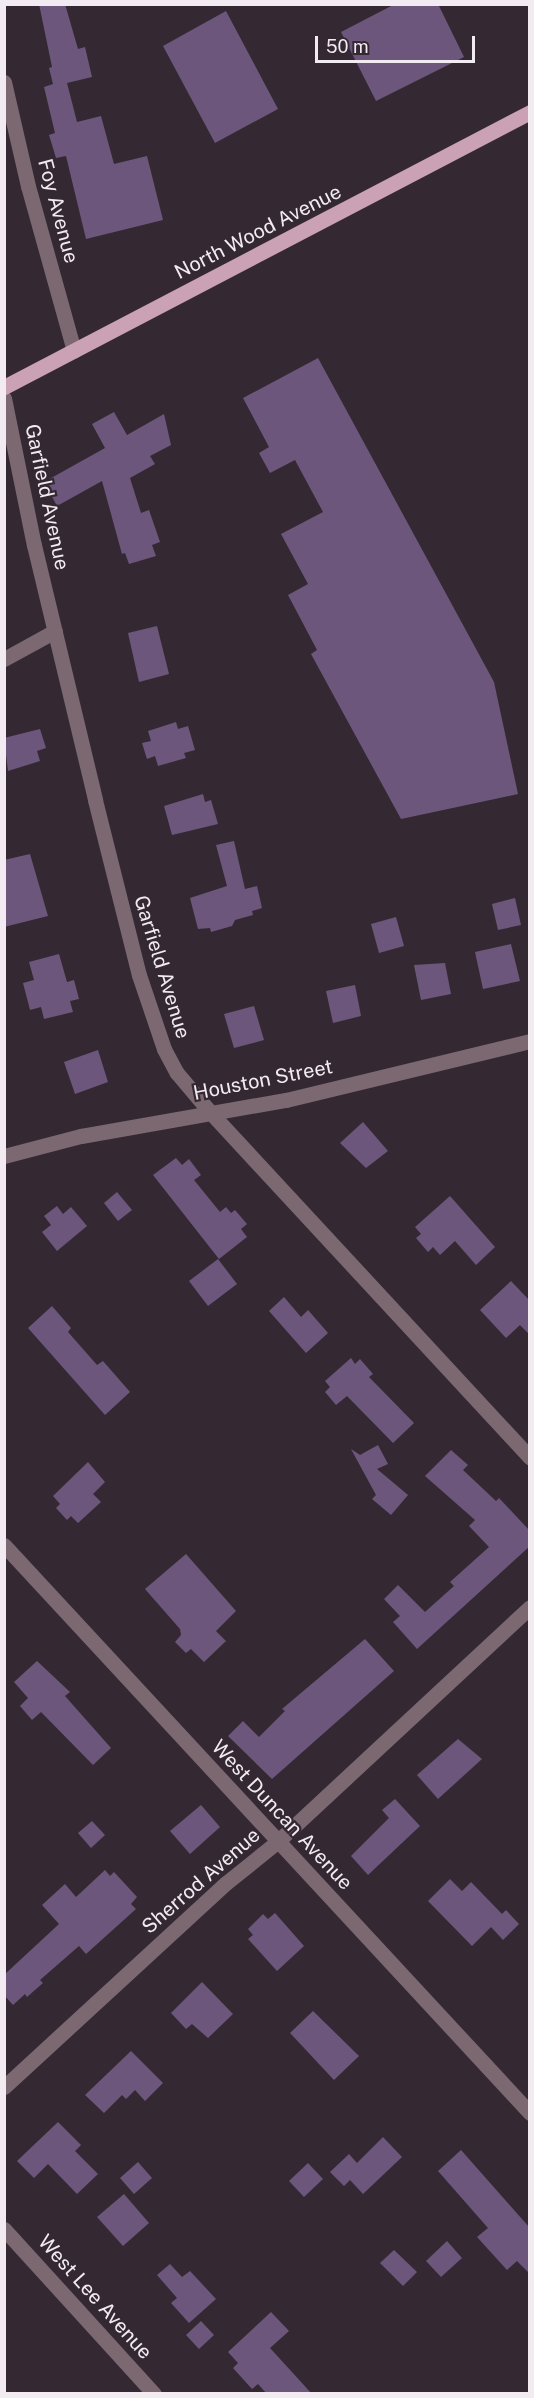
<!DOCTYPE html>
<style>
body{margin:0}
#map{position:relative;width:534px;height:2398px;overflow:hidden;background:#342933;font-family:"Public Sans",sans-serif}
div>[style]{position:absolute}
.building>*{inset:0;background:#6d567c}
.minor>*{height:15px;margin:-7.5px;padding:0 7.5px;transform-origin:7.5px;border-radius:7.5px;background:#7c6871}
.major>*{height:15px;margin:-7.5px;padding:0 7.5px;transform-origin:7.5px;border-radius:7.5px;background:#cba1b5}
span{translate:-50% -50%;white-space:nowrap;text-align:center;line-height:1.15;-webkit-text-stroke:4.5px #342933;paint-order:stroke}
.street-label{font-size:20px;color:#f3ebf2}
.frame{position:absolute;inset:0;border:6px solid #f3ebf2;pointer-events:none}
.scale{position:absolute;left:315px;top:36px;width:160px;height:27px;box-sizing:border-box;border:3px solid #f3ebf2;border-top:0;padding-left:8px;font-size:18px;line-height:21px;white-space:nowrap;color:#f3ebf2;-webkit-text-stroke:4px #342933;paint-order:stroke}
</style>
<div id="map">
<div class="building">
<div style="clip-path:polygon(39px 4px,65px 4px,78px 49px,85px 47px,92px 77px,67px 83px,77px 122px,101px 116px,114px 164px,147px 156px,163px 220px,86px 239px,66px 156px,56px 158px,49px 135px,55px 133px,44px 87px,53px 84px,49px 68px,52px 67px)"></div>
<div style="clip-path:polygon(395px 4px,438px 4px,464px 57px,376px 101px,341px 32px)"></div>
<div style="clip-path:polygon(226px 11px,278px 109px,215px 143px,163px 46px)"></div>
<div style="clip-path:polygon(318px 358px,494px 682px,518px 794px,401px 819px,311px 654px,317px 650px,288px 595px,308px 584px,281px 534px,323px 512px,295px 460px,270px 473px,259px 453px,269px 447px,243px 398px)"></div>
<div style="clip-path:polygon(114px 412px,127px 435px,164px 414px,171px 445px,150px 456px,155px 464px,130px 478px,141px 513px,149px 510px,160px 542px,152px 545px,156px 556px,129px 564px,125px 553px,122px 554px,102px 481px,57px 506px,44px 482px,105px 448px,92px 424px)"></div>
<div style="clip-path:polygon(157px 626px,169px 674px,139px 682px,128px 633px)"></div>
<div style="clip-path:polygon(176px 722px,178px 729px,188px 726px,195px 750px,184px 753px,186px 758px,158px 766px,155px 756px,147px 759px,142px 743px,151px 741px,148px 731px)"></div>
<div style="clip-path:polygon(40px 729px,46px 748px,37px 751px,40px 761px,8px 771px,4px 738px)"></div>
<div style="clip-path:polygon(203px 794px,205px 802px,211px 800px,218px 824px,172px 835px,164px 806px)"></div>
<div style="clip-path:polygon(234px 841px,245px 889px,257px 886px,262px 908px,252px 911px,253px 915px,235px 920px,232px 926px,211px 932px,210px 928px,198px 929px,190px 898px,227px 886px,216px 845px)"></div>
<div style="clip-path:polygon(30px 854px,48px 916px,4px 927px,4px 860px)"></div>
<div style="clip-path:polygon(515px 898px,521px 925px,498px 930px,492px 904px)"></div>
<div style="clip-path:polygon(396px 917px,404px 946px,379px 953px,371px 924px)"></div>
<div style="clip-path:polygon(511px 944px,520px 981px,483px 989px,475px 952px)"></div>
<div style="clip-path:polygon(59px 954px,67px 982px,74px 980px,79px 999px,70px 1001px,73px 1012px,44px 1019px,41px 1007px,30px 1010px,23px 983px,34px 980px,29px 962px)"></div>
<div style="clip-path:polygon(445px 963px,451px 994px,421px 1000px,414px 965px)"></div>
<div style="clip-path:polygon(355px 985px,361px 1016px,333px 1023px,326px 991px)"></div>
<div style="clip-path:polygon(254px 1006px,264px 1040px,234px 1048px,224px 1014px)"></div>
<div style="clip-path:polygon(98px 1050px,108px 1082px,75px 1094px,64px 1062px)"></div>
<div style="clip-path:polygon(363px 1122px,388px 1151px,366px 1168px,340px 1143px)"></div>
<div style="clip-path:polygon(176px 1158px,182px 1165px,189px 1159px,201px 1175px,194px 1180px,220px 1212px,226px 1207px,231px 1213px,235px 1210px,247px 1224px,241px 1229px,247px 1237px,219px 1259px,153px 1175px)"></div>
<div style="clip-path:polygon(117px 1192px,132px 1210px,118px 1221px,104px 1203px)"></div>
<div style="clip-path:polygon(450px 1196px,495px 1247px,476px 1265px,455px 1241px,440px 1255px,433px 1247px,428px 1252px,416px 1238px,421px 1234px,415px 1227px)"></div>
<div style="clip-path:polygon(57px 1206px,63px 1214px,71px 1207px,87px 1226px,57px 1251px,42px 1232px,51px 1225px,44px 1216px)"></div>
<div style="clip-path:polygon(218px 1259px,237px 1284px,208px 1306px,189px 1281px)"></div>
<div style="clip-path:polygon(511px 1281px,530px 1301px,530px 1335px,520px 1325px,506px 1338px,480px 1310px)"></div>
<div style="clip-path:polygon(284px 1297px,301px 1317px,308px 1310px,328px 1333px,306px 1353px,269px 1311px)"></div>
<div style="clip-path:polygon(52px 1306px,71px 1328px,68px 1332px,97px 1365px,103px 1361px,130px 1392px,105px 1415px,28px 1328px)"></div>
<div style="clip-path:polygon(351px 1358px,355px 1364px,360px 1359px,373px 1374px,369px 1377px,414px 1423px,393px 1443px,347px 1396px,336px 1405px,325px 1392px,330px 1387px,325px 1381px)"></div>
<div style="clip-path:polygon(378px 1445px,388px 1464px,377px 1469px,408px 1495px,391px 1515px,372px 1499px,376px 1495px,351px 1449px,360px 1455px)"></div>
<div style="clip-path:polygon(451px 1450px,468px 1465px,463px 1470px,496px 1501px,499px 1498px,530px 1531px,530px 1546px,417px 1649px,393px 1622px,400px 1616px,384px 1599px,398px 1585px,425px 1612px,454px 1586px,450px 1582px,489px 1547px,469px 1526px,475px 1520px,425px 1476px)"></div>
<div style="clip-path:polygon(88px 1462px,105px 1482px,93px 1494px,101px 1502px,78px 1523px,71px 1516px,67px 1520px,56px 1508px,60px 1504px,53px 1496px)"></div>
<div style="clip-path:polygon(186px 1554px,236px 1611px,216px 1631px,226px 1641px,204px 1662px,191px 1649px,186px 1653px,175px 1642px,181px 1635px,180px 1629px,145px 1589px)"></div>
<div style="clip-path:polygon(365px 1639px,394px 1671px,272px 1779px,228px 1736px,243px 1721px,259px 1737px,285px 1711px,282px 1709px)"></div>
<div style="clip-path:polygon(37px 1661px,70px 1692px,65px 1696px,111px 1748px,93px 1765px,41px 1712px,32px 1720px,20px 1706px,28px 1698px,14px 1682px)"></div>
<div style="clip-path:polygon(458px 1739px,482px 1759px,438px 1799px,417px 1775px)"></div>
<div style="clip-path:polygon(395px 1799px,420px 1826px,368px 1875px,351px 1856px,389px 1818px,382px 1810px)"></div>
<div style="clip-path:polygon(201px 1805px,220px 1827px,190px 1854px,170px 1831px)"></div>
<div style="clip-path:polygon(92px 1821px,105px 1835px,91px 1848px,78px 1833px)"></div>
<div style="clip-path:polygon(105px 1870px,110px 1876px,114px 1872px,137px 1897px,131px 1904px,136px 1909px,86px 1954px,79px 1946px,40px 1980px,43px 1983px,27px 1997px,25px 1994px,13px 2005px,4px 1995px,4px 1975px,59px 1924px,42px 1905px,65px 1884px,76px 1897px)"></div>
<div style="clip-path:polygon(450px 1879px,462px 1891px,471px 1882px,502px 1914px,506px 1910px,519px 1924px,503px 1940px,491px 1927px,472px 1946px,428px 1901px)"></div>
<div style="clip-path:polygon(275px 1913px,304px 1946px,277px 1971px,248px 1939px,253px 1935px,248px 1929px,263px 1914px,268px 1919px)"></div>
<div style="clip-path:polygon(202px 1982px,233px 2014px,208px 2038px,192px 2024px,186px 2029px,171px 2013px)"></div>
<div style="clip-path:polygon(313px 2011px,359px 2056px,334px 2080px,290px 2033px)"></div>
<div style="clip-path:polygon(131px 2051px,163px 2083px,145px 2101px,135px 2090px,126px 2099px,122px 2095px,104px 2113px,85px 2095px)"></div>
<div style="clip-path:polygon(58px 2122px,81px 2145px,75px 2151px,98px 2174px,77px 2194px,48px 2164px,34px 2178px,17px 2161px)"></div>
<div style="clip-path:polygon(383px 2137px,402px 2157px,363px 2194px,350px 2180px,344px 2186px,330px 2172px,349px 2154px,357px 2163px)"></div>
<div style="clip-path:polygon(461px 2150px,530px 2228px,530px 2274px,517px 2261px,507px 2270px,477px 2237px,488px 2228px,438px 2171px)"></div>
<div style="clip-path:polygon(138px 2162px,152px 2178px,134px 2194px,120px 2178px)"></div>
<div style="clip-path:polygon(308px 2163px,323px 2179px,304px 2197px,289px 2181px)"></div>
<div style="clip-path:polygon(124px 2194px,149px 2223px,123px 2246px,97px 2217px)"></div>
<div style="clip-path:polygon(447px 2241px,462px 2258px,441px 2277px,426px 2261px)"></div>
<div style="clip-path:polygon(394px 2250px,417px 2272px,403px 2286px,380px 2263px)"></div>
<div style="clip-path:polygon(170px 2264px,182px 2277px,190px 2271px,216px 2299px,189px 2323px,171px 2303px,177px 2298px,157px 2275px)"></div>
<div style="clip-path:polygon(271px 2312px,289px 2331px,270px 2348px,312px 2394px,267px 2394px,258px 2384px,252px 2389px,233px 2368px,238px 2363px,228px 2352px)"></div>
<div style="clip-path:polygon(201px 2321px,214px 2335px,199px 2349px,186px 2335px)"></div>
</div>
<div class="minor">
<div style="left:4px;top:82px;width:107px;rotate:77deg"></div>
<div style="left:28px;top:186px;width:171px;rotate:74.4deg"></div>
<div style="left:4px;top:398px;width:150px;rotate:78.5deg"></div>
<div style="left:34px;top:545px;width:262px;rotate:76.5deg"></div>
<div style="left:95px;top:800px;width:180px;rotate:75.9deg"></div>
<div style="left:139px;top:975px;width:78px;rotate:71.3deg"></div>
<div style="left:164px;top:1049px;width:27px;rotate:62deg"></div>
<div style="left:177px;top:1073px;width:51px;rotate:49.8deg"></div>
<div style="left:210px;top:1112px;width:471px;rotate:47.2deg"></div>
<div style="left:4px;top:659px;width:58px;rotate:-28.8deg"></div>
<div style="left:4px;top:1156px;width:80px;rotate:-14.6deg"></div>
<div style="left:81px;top:1136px;width:208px;rotate:-10deg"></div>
<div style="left:286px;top:1100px;width:251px;rotate:-13.6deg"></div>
<div style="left:4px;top:1545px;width:774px;rotate:47.2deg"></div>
<div style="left:4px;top:2087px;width:301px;rotate:-42.6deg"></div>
<div style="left:226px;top:1883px;width:65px;rotate:-38.8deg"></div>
<div style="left:277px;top:1842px;width:345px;rotate:-42.9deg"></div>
<div style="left:4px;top:2229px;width:223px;rotate:47.7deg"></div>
</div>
<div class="major">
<div style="left:4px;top:387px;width:594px;rotate:-27.6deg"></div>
</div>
<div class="street-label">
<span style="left:58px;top:211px;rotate:75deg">Foy Avenue</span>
<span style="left:258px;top:232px;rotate:-27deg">North Wood Avenue</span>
<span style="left:47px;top:497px;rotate:78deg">Garfield Avenue</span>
<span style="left:162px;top:967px;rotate:73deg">Garfield Avenue</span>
<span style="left:263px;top:1080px;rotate:-11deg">Houston Street</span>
<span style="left:282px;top:1815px;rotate:47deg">West Duncan Avenue</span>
<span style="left:201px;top:1881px;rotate:-41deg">Sherrod Avenue</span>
<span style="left:95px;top:2297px;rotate:48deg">West Lee Avenue</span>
</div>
<div class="frame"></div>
<div class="scale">50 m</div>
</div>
